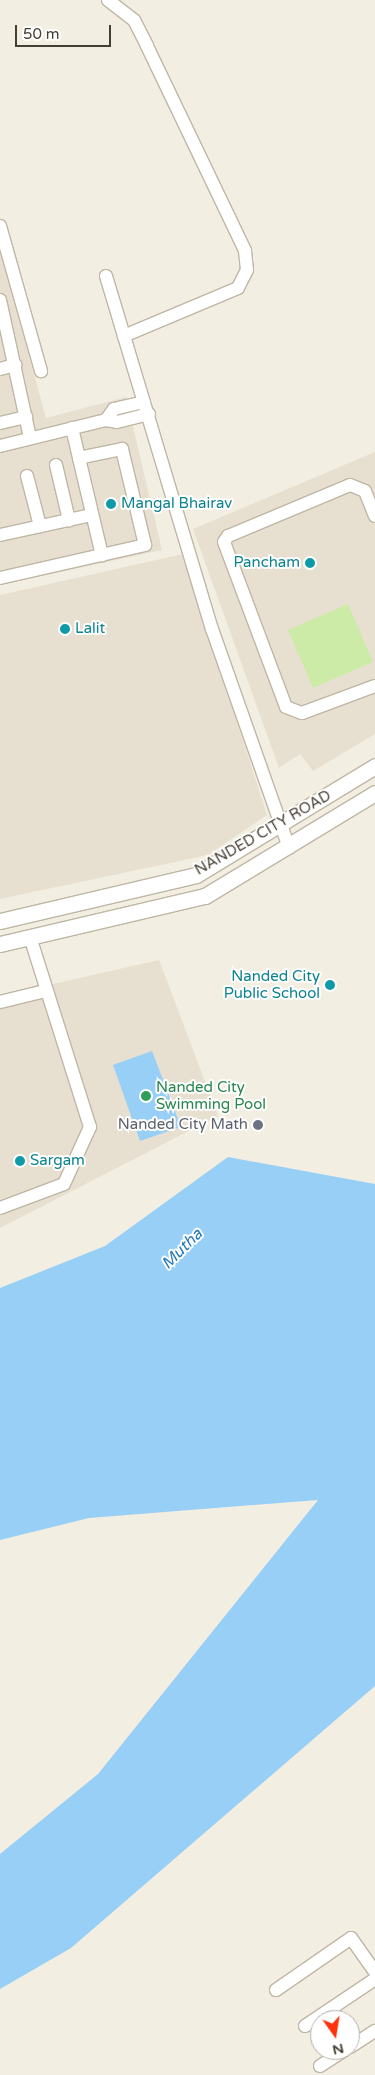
<!DOCTYPE html>
<style>
body{margin:0}
#map{position:relative;width:375px;height:2075px;overflow:hidden;background:#f3eee2;font-family:"Varela Round",sans-serif}
div>[style]{position:absolute}
.residential>*{inset:0;background:#e7e0d0}
.green>*{inset:0;background:#cceba7}
.water>*{inset:0;background:#98cff6}
.roads{filter:drop-shadow(1px 0 #bfb6a4) drop-shadow(-1px 0 #bfb6a4) drop-shadow(0 1px #bfb6a4) drop-shadow(0 -1px #bfb6a4)}
.minor>*{height:12px;margin:-6px;padding:0 6px;transform-origin:6px;border-radius:6px;background:#fff}
.tertiary>*{height:15px;margin:-7.5px;padding:0 7.5px;transform-origin:7.5px;border-radius:7.5px;background:#fff}
.dots>*{width:14px;height:14px;translate:-50% -50%;box-sizing:border-box;border:2px solid #fff;border-radius:50%}
span{translate:-50% -50%;white-space:nowrap;text-align:center;line-height:1.15;-webkit-text-stroke:4px #fff;paint-order:stroke}
.culture-label{font-size:15px;color:#0d838f}
.left{translate:0 -50%;text-align:left}
.right{translate:-100% -50%;text-align:right}
.street-label{font-size:15px;color:#453e32}
.leisure-label{font-size:15px;color:#27864d}
.worship-label{font-size:15px;color:#5b616d}
.water-label{font-size:16px;color:#2479b8;font-style:italic}
.north{position:absolute;left:310px;top:2010px;width:50px;height:50px;box-sizing:border-box;background:#fff;border:1px solid #b5b2ad;border-radius:50%;rotate:167deg;font-size:14px;font-weight:700;line-height:20px;text-align:center;color:#453e32}
.north::after{content:'';display:block;margin:auto;width:18px;height:22px;background:#ff320d;clip-path:polygon(50% 0,100% 100%,50% 72%,0 100%)}
.scale{position:absolute;left:15px;top:25px;width:96px;height:22px;box-sizing:border-box;border:2px solid #453e32;border-top:0;padding-left:6px;font-size:15px;line-height:18px;white-space:nowrap;color:#453e32;-webkit-text-stroke:4px #fff;paint-order:stroke}
</style>
<div id="map">
<div class="residential">
<div style="clip-path:polygon(0 249px,46px 418px,126px 397px,162px 550px,0 585px)"></div>
<div style="clip-path:polygon(375px 452px,375px 734px,313px 771px,300px 754px,279px 768px,193px 529px)"></div>
<div style="clip-path:polygon(183px 554px,267px 815px,208px 855px,0 899px,0 595px)"></div>
<div style="clip-path:polygon(159px 960px,218px 1116px,0 1228px,0 996px)"></div>
</div>
<div class="green">
<div style="clip-path:polygon(348px 604px,373px 662px,313px 688px,288px 630px)"></div>
</div>
<div class="water">
<div style="clip-path:polygon(152px 1051px,181px 1127px,140px 1141px,113px 1065px)"></div>
<div style="clip-path:polygon(228px 1157px,375px 1184px,375px 1686px,71px 1948px,0 1989px,0 1854px,98px 1774px,318px 1500px,89px 1518px,0 1540px,0 1288px,105px 1246px)"></div>
</div>
<div class="roads">
<div class="minor">
<div style="left:108px;top:0;width:33px;rotate:38deg"></div>
<div style="left:134px;top:20px;width:29px;rotate:63deg"></div>
<div style="left:147px;top:46px;width:227px;rotate:64.4deg"></div>
<div style="left:245px;top:251px;width:19px;rotate:84deg"></div>
<div style="left:247px;top:270px;width:20px;rotate:117deg"></div>
<div style="left:238px;top:288px;width:124px;rotate:157.2deg"></div>
<div style="left:0;top:226px;width:151px;rotate:74.2deg"></div>
<div style="left:106px;top:276px;width:369px;rotate:73.3deg"></div>
<div style="left:212px;top:629px;width:232px;rotate:70.6deg"></div>
<div style="left:0;top:300px;width:141px;rotate:77.7deg"></div>
<div style="left:0;top:369px;width:16px;rotate:-15deg"></div>
<div style="left:144px;top:402px;width:31px;rotate:167deg"></div>
<div style="left:114px;top:409px;width:14px;rotate:126deg"></div>
<div style="left:106px;top:420px;width:11px;rotate:10deg"></div>
<div style="left:117px;top:422px;width:33px;rotate:-14deg"></div>
<div style="left:0;top:423px;width:27px;rotate:-13deg"></div>
<div style="left:0;top:446px;width:109px;rotate:-13.8deg"></div>
<div style="left:79px;top:458px;width:100px;rotate:76.7deg"></div>
<div style="left:56px;top:465px;width:57px;rotate:76.7deg"></div>
<div style="left:27px;top:476px;width:52px;rotate:75.4deg"></div>
<div style="left:375px;top:516px;width:27px;rotate:-112deg"></div>
<div style="left:365px;top:491px;width:16px;rotate:-158deg"></div>
<div style="left:350px;top:485px;width:132px;rotate:157.3deg"></div>
<div style="left:228px;top:536px;width:7px;rotate:124deg"></div>
<div style="left:224px;top:542px;width:176px;rotate:69.4deg"></div>
<div style="left:286px;top:707px;width:17px;rotate:21deg"></div>
<div style="left:302px;top:713px;width:78px;rotate:-20.3deg"></div>
<div style="left:0;top:535px;width:94px;rotate:-12.3deg"></div>
<div style="left:0;top:578px;width:149px;rotate:-12.8deg"></div>
<div style="left:145px;top:545px;width:99px;rotate:-103.5deg"></div>
<div style="left:122px;top:449px;width:44px;rotate:168.2deg"></div>
<div style="left:79px;top:458px;width:31px;rotate:-103deg"></div>
<div style="left:0;top:1002px;width:46px;rotate:-13.7deg"></div>
<div style="left:0;top:1208px;width:68px;rotate:-20.6deg"></div>
<div style="left:64px;top:1184px;width:63px;rotate:-65.5deg"></div>
<div style="left:90px;top:1127px;width:199px;rotate:-107.5deg"></div>
<div style="left:276px;top:1990px;width:91px;rotate:-34.7deg"></div>
<div style="left:351px;top:1938px;width:42px;rotate:54.8deg"></div>
<div style="left:305px;top:2026px;width:84px;rotate:-33.9deg"></div>
<div style="left:350px;top:2047px;width:30px;rotate:-33deg"></div>
<div style="left:320px;top:2066px;width:30px;rotate:-33deg"></div>
</div>
<div class="tertiary">
<div style="left:0;top:921px;width:201px;rotate:-13.2deg"></div>
<div style="left:196px;top:875px;width:210px;rotate:-31.3deg"></div>
<div style="left:0;top:944px;width:211px;rotate:-13.2deg"></div>
<div style="left:205px;top:896px;width:199px;rotate:-31.2deg"></div>
</div>
</div>
<div class="dots">
<div style="left:111px;top:504px;background:#0f9aa8"></div>
<div style="left:310px;top:563px;background:#0f9aa8"></div>
<div style="left:65px;top:629px;background:#0f9aa8"></div>
<div style="left:330px;top:985px;background:#0f9aa8"></div>
<div style="left:146px;top:1096px;background:#2e9e5b"></div>
<div style="left:258px;top:1125px;background:#6b7280"></div>
<div style="left:20px;top:1161px;background:#0f9aa8"></div>
</div>
<div class="culture-label">
<span class="left" style="left:121px;top:504px">Mangal Bhairav</span>
<span class="right" style="left:300px;top:563px">Pancham</span>
<span class="left" style="left:75px;top:629px">Lalit</span>
<span class="right" style="left:320px;top:985px">Nanded City<br>Public School</span>
<span class="left" style="left:30px;top:1161px">Sargam</span>
</div>
<div class="street-label">
<span style="left:263px;top:833px;rotate:-30deg">NANDED CITY ROAD</span>
</div>
<div class="leisure-label">
<span class="left" style="left:156px;top:1096px">Nanded City<br>Swimming Pool</span>
</div>
<div class="worship-label">
<span class="right" style="left:248px;top:1125px">Nanded City Math</span>
</div>
<div class="water-label">
<span style="left:182px;top:1249px;rotate:-45deg">Mutha</span>
</div>
<div class="north">N</div>
<div class="scale">50 m</div>
</div>
